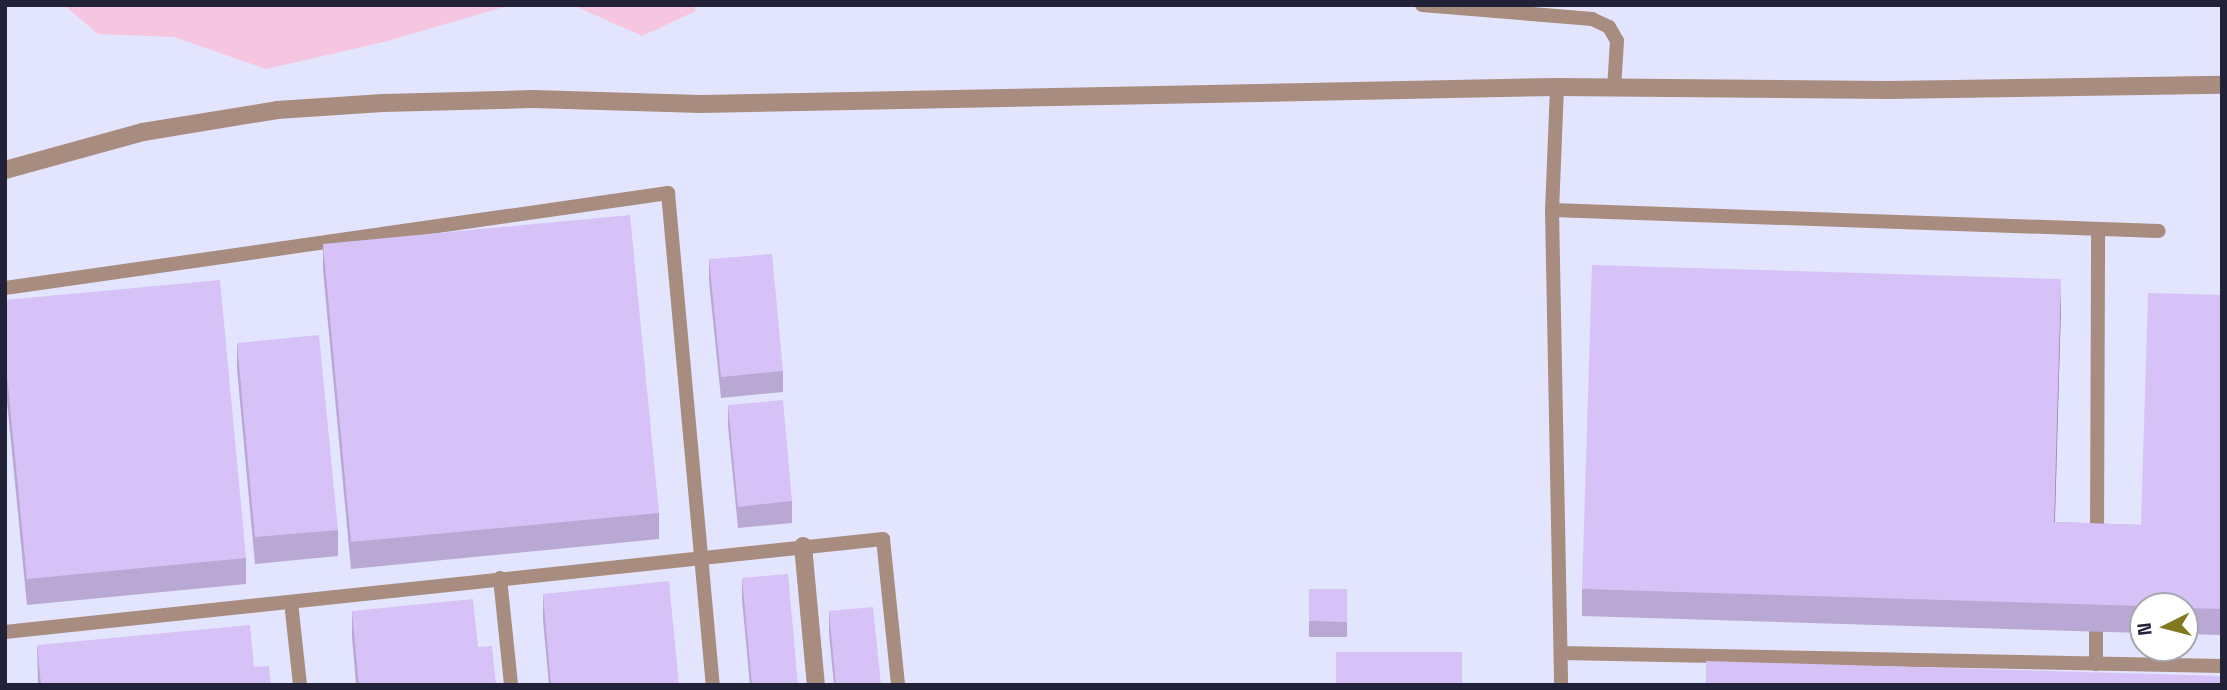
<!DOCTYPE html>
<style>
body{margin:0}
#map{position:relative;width:2227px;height:690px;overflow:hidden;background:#e3e5fe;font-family:"Space Grotesk",sans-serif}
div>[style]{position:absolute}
.green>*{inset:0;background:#f6c6e1}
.service>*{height:14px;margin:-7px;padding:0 7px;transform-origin:7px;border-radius:7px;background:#a98c80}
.minor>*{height:18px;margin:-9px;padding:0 9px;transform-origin:9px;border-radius:9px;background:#a98c80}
.wall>*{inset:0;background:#b9a7d4}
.shaded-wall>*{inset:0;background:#9688ad}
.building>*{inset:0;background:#d7c2f7}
span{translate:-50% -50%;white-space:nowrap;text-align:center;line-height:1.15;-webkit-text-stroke:6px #fff;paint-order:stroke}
.frame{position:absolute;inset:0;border:7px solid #212138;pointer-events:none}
.north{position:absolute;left:2129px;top:592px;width:70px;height:70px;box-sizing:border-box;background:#fff;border:2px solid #a6a6af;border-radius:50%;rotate:264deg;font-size:19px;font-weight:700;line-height:28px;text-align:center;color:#212138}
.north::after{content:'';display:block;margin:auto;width:24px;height:32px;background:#82791e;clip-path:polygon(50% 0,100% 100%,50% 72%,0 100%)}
</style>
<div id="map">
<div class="green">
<div style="clip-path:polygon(64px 5px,511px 5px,384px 42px,266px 69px,174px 37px,98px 34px)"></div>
<div style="clip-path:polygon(573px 5px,693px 5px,696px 11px,642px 36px)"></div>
</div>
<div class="service">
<div style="left:1422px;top:5px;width:171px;rotate:4.7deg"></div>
<div style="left:1592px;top:19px;width:19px;rotate:25deg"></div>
<div style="left:1609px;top:27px;width:16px;rotate:60deg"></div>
<div style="left:1617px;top:41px;width:48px;rotate:93.6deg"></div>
<div style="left:1557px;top:87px;width:123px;rotate:92.3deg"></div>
<div style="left:1552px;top:210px;width:475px;rotate:88.9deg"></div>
<div style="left:1552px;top:210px;width:607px;rotate:1.98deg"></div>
<div style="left:5px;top:288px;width:670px;rotate:-8.15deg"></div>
<div style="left:668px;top:193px;width:494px;rotate:84.8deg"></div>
<div style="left:2097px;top:543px;width:314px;rotate:-89.8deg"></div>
<div style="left:500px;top:578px;width:108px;rotate:84.1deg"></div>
<div style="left:291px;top:602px;width:83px;rotate:83.8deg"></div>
<div style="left:5px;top:632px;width:883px;rotate:-6.05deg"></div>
<div style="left:883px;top:539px;width:147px;rotate:84.1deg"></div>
<div style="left:1561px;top:653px;width:661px;rotate:1.13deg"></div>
<div style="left:2096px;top:664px;width:51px;rotate:-90deg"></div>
</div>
<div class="minor">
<div style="left:5px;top:170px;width:143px;rotate:-15.4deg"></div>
<div style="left:143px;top:132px;width:136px;rotate:-9.3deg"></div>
<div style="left:277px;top:110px;width:106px;rotate:-3.8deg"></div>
<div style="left:383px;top:103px;width:150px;rotate:-1.5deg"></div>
<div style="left:533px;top:99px;width:168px;rotate:1.7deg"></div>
<div style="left:701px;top:104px;width:856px;rotate:-1.14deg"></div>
<div style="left:1557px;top:87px;width:331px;rotate:0.5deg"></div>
<div style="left:1888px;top:90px;width:334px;rotate:-0.9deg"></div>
<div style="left:803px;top:546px;width:140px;rotate:84.7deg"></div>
</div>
<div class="wall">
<div style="clip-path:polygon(323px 244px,659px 513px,659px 539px,351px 569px,323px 270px)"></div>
<div style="clip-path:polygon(709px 259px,783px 371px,783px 392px,721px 398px,709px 281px)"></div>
<div style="clip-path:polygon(2222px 295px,2222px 635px,2185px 634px,2185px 606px,2143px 606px,2143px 633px,1582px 616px,1582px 589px,2061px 305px,2055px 522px,2141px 525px)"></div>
<div style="clip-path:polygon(5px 300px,246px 558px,246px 584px,27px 605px,5px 381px)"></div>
<div style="clip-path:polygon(237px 343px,338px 530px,338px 556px,255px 564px,237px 369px)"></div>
<div style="clip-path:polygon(728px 405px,792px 501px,792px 523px,738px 528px,728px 426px)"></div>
<div style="clip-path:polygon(742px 578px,798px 685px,750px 685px,742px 599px)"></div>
<div style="clip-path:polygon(1309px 589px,1347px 589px,1347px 637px,1309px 637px)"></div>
<div style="clip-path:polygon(543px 594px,679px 685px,549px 685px,543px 620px)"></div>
<div style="clip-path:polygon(352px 611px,478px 647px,496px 685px,356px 685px,352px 637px)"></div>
<div style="clip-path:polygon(829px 611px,881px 685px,834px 685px,829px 633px)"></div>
<div style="clip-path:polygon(37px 645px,254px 667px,271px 685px,38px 685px)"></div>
</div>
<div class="shaded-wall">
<div style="clip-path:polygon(2061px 279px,2061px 305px,2054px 549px,2054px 522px)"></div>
</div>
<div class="building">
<div style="clip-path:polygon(630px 215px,659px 513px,351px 542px,323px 244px)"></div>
<div style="clip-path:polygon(772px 254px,783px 371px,721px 377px,709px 259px)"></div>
<div style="clip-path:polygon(1592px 265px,2061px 279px,2054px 522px,2141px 525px,2148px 293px,2222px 295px,2222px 609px,2185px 608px,2185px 606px,2143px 606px,1582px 589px)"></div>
<div style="clip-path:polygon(220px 280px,246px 558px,27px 579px,5px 355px,5px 300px)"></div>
<div style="clip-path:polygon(319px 335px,338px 530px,255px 537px,237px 343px)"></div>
<div style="clip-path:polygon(783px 400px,792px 501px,738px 507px,728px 405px)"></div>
<div style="clip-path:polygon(788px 574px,798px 685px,752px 685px,742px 578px)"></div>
<div style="clip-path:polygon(669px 581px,679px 685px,551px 685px,543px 594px)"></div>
<div style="clip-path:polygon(1309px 589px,1347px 589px,1347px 622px,1309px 621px)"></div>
<div style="clip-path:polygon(473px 599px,478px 647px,492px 646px,496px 685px,359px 685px,352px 611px)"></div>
<div style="clip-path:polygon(873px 607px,881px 685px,836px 685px,829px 611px)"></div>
<div style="clip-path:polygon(250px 625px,254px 667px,269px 666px,271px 685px,41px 685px,37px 645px)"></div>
<div style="clip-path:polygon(1336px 652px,1462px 652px,1462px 685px,1336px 685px)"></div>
<div style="clip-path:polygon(1706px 661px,2222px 676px,2222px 685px,1706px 685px)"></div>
</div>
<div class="frame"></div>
<div class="north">N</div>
</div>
